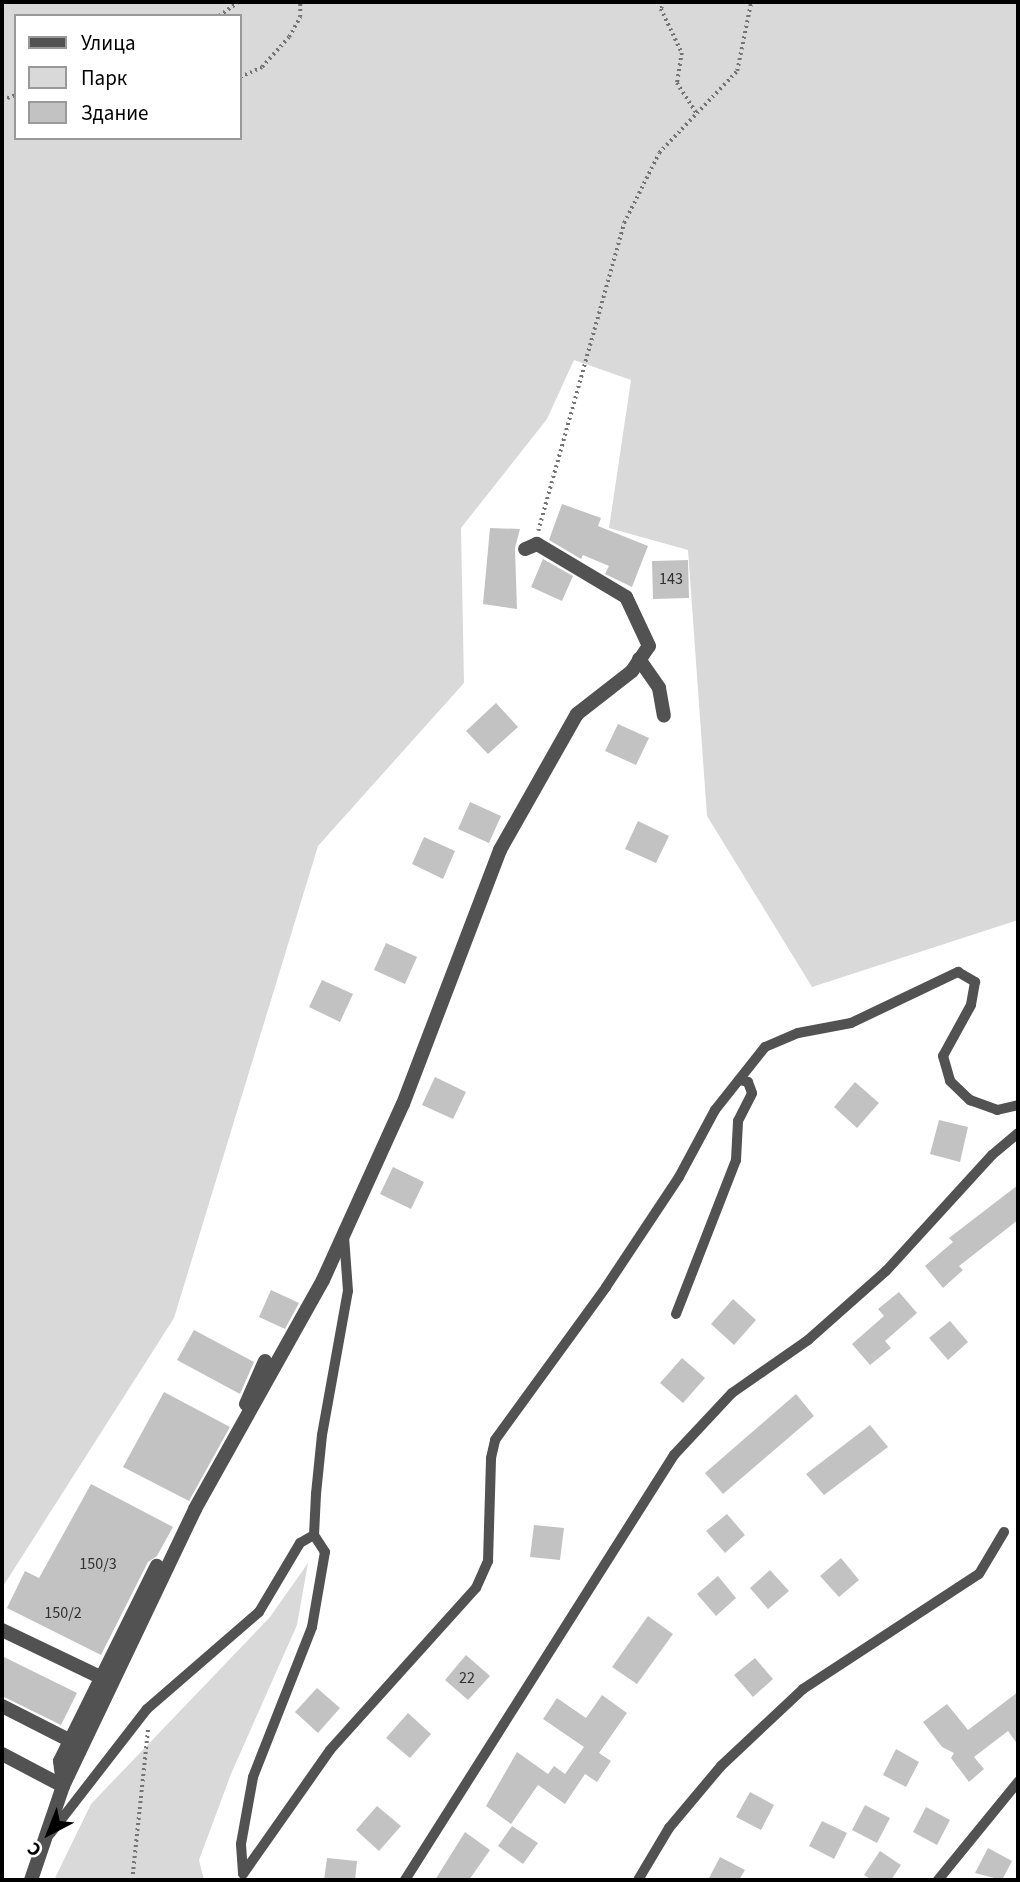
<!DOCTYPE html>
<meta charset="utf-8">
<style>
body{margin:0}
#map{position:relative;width:1020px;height:1882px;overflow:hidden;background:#fff;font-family:"Source Sans 3",sans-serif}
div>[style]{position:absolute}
.green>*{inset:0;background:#d9d9d9}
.building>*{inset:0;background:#c2c2c2}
.path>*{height:3.5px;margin-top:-1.75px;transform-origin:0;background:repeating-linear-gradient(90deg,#747474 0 2px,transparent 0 5.5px)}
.service>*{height:10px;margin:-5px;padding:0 5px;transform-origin:5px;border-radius:5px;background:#525252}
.minor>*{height:14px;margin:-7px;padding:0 7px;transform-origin:7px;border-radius:7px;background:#525252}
span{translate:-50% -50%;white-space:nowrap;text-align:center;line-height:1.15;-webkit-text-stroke:5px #fff;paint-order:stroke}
.number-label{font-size:16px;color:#303030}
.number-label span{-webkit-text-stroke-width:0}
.frame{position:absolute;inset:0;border:4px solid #000;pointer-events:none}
.legend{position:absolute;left:14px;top:14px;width:228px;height:126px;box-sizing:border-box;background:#fff;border:2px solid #999;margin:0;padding:9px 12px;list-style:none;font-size:21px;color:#000}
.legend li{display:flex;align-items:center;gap:14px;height:35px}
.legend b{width:35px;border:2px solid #999}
.north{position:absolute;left:14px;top:1798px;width:70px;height:70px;-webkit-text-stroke:5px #fff;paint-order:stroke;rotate:222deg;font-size:19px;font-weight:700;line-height:28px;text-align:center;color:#000}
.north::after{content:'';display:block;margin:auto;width:24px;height:32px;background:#000;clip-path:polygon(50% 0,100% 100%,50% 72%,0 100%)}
</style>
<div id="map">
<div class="green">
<div style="clip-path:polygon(evenodd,2px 2px,1018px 2px,1018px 920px,812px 987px,707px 816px,688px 550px,609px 528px,631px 380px,574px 360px,547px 419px,461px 528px,464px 683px,318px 846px,174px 1318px,2px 1588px,2px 2px,16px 16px,240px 16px,240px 138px,16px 138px,16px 16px)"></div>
<div style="clip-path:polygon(308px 1563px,297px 1625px,231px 1774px,199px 1860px,204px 1880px,54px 1880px,91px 1804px,270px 1617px)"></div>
</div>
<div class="building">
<div style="clip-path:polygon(562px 504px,601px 518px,598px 526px,648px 546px,632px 587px,605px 574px,609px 566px,583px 555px,581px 559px,549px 540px)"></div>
<div style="clip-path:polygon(490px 528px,520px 529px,515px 548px,517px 609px,483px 604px)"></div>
<div style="clip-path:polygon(543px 559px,573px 576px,562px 601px,531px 587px)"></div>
<div style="clip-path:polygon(688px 560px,689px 598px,653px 599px,652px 561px)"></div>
<div style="clip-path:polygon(496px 703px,518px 727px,488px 754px,466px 731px)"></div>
<div style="clip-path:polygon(618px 724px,649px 738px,636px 765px,605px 751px)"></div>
<div style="clip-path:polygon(470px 802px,501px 816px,489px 843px,458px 829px)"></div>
<div style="clip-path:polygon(638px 821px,669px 836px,656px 863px,625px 849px)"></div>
<div style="clip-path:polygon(424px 837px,455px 851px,443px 879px,412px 864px)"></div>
<div style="clip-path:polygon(386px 943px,417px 957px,405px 984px,374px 970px)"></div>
<div style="clip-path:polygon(322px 980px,353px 994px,340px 1022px,309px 1007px)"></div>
<div style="clip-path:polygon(435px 1077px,466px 1092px,453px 1119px,422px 1105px)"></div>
<div style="clip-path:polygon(855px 1082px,879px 1103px,857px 1128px,834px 1107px)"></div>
<div style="clip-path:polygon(939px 1120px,968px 1127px,960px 1162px,930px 1154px)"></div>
<div style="clip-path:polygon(393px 1167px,424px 1182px,411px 1209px,380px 1194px)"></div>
<div style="clip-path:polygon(1018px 1185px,1018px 1220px,959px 1266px,963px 1270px,943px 1288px,925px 1266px,953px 1242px,949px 1238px)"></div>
<div style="clip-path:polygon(271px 1290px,299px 1303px,285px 1329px,259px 1317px)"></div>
<div style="clip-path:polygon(899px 1292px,917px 1313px,885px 1341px,891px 1348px,870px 1365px,852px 1344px,884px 1316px,878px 1309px)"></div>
<div style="clip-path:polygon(733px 1299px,756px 1320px,734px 1345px,711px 1324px)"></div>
<div style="clip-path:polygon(950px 1321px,968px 1342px,948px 1360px,929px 1338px)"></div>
<div style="clip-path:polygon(194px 1330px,254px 1362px,240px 1394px,177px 1360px)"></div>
<div style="clip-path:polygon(682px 1358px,705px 1378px,683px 1403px,660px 1383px)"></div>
<div style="clip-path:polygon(164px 1392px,230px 1427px,189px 1501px,123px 1467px)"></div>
<div style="clip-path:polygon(796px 1394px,814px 1416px,723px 1494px,705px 1473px)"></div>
<div style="clip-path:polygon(870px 1425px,888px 1447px,824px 1495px,806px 1474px)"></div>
<div style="clip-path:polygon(91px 1484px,173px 1527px,157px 1556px,148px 1562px,101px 1655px,7px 1608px,25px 1571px,39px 1578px)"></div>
<div style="clip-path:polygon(727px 1514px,745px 1535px,725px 1553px,706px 1531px)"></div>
<div style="clip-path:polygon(534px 1525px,564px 1528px,560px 1560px,530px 1557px)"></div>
<div style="clip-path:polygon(841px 1558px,859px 1580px,839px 1597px,820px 1576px)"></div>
<div style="clip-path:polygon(770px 1570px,789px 1591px,768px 1609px,750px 1588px)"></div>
<div style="clip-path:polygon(718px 1576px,736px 1598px,716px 1616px,697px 1594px)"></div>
<div style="clip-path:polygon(648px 1616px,673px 1634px,637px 1684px,612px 1667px)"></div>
<div style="clip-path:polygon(466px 1655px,490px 1676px,468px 1700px,445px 1680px)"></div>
<div style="clip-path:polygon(2px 1656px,77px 1693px,61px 1725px,2px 1696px)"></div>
<div style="clip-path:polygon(755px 1658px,773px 1679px,753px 1697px,734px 1675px)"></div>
<div style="clip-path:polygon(317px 1688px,340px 1708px,318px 1733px,295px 1712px)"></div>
<div style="clip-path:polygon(1018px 1692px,1018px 1745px,1008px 1731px,974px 1757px,984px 1769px,969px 1782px,951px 1758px,954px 1753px,942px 1747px,923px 1722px,947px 1704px,968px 1730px)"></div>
<div style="clip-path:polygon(602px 1695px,627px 1713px,599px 1753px,611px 1761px,597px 1782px,585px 1774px,565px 1804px,538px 1785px,511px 1824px,486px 1806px,517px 1752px,548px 1774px,554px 1766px,565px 1774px,584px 1747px,543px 1719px,557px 1698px,586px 1718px)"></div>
<div style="clip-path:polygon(408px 1713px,431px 1734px,410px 1758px,386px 1738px)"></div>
<div style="clip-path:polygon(896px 1749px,919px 1762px,906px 1787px,883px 1775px)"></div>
<div style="clip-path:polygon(750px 1792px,774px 1805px,761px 1830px,736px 1817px)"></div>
<div style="clip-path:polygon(865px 1805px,890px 1818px,877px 1843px,852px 1830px)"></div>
<div style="clip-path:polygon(377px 1806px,401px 1826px,379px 1851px,356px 1830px)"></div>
<div style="clip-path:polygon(926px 1807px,950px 1820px,937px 1845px,913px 1832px)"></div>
<div style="clip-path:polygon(822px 1821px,847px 1833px,834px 1859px,809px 1846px)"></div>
<div style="clip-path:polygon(512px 1826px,538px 1843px,523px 1864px,498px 1846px)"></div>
<div style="clip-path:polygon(465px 1832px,490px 1850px,469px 1880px,435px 1880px)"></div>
<div style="clip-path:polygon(988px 1848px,1012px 1861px,1002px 1880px,975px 1873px)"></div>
<div style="clip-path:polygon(880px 1851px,901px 1865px,891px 1880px,872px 1880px,864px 1875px)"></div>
<div style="clip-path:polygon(720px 1857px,745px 1870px,739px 1880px,708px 1880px)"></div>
<div style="clip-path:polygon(327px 1858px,357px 1861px,355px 1880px,324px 1880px)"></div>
</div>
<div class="path">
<div style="left:665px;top:2px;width:8px;rotate:120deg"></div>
<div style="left:661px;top:9px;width:49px;rotate:64.5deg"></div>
<div style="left:682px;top:53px;width:30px;rotate:99deg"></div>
<div style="left:677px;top:83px;width:35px;rotate:57deg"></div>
<div style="left:219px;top:16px;width:24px;rotate:-36deg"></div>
<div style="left:240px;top:77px;width:24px;rotate:-24deg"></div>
<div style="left:262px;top:67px;width:40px;rotate:-48deg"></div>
<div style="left:289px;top:37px;width:23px;rotate:-61deg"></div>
<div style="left:300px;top:17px;width:15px;rotate:-90deg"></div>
<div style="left:2px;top:100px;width:15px;rotate:-20deg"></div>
<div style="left:538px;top:531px;width:320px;rotate:-74.4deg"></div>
<div style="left:624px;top:223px;width:78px;rotate:-63.4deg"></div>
<div style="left:659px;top:153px;width:113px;rotate:-46.4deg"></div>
<div style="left:737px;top:71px;width:70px;rotate:-78.5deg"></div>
<div style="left:132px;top:1880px;width:152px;rotate:-84deg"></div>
</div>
<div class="service">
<div style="left:676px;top:1314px;width:165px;rotate:-68.7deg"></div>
<div style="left:736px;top:1160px;width:39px;rotate:-87deg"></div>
<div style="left:738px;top:1121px;width:31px;rotate:-63deg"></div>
<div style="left:752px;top:1093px;width:12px;rotate:-110deg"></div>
<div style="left:748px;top:1082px;width:9px;rotate:-167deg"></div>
<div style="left:50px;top:1834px;width:158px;rotate:-52.2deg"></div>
<div style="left:147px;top:1709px;width:148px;rotate:-40.9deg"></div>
<div style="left:259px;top:1612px;width:80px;rotate:-59.3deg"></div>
<div style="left:300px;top:1543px;width:16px;rotate:-30deg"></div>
<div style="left:243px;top:1873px;width:29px;rotate:-94deg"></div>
<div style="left:241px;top:1844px;width:68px;rotate:-79.8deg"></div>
<div style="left:253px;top:1777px;width:161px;rotate:-68.5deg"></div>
<div style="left:312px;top:1627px;width:76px;rotate:-80.2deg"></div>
<div style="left:325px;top:1552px;width:20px;rotate:-123deg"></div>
<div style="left:314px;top:1535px;width:41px;rotate:-87.2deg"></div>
<div style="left:316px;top:1494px;width:59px;rotate:-84.2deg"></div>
<div style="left:322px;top:1435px;width:146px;rotate:-79.8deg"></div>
<div style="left:348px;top:1291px;width:55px;rotate:-94.2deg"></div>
<div style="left:243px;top:1874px;width:151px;rotate:-54.9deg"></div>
<div style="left:330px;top:1750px;width:218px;rotate:-48deg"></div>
<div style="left:476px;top:1588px;width:30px;rotate:-66deg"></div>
<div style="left:488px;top:1561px;width:103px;rotate:-88.3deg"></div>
<div style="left:491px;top:1458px;width:18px;rotate:-77deg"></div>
<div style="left:495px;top:1440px;width:189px;rotate:-54deg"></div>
<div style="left:606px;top:1287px;width:132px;rotate:-56.4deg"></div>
<div style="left:679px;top:1177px;width:76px;rotate:-61.8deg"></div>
<div style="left:715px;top:1110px;width:80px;rotate:-51.6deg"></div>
<div style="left:765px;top:1047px;width:36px;rotate:-23deg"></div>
<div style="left:798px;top:1033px;width:54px;rotate:-10.7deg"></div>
<div style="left:851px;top:1023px;width:119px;rotate:-25.5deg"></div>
<div style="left:958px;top:972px;width:20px;rotate:30deg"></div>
<div style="left:975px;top:982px;width:23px;rotate:100deg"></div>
<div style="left:971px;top:1005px;width:58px;rotate:118.8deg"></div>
<div style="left:943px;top:1056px;width:26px;rotate:74deg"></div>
<div style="left:950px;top:1081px;width:28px;rotate:44deg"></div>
<div style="left:970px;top:1100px;width:29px;rotate:20deg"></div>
<div style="left:997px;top:1110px;width:22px;rotate:-13deg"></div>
<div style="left:405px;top:1880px;width:503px;rotate:-57.67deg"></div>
<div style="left:674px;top:1455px;width:85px;rotate:-46.9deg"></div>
<div style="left:732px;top:1393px;width:93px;rotate:-34.9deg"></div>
<div style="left:808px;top:1340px;width:104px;rotate:-41.5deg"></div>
<div style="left:886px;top:1271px;width:157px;rotate:-47.6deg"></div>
<div style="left:992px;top:1155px;width:34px;rotate:-40deg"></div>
<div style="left:638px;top:1880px;width:61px;rotate:-59.2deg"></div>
<div style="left:669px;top:1828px;width:81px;rotate:-50deg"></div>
<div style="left:721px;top:1766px;width:112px;rotate:-43.2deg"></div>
<div style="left:803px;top:1689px;width:210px;rotate:-33.2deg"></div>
<div style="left:979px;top:1574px;width:49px;rotate:-59.2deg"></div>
<div style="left:938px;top:1880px;width:127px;rotate:-50.8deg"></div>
</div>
<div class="minor">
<div style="left:639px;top:659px;width:35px;rotate:55deg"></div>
<div style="left:659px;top:688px;width:28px;rotate:80deg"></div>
<div style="left:246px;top:1404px;width:47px;rotate:-66.2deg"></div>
<div style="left:2px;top:1630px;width:109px;rotate:25.6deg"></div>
<div style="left:2px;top:1706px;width:75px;rotate:26.9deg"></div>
<div style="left:2px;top:1754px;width:69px;rotate:27.7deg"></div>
<div style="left:63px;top:1786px;width:99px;rotate:108.8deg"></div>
<div style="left:63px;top:1785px;width:24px;rotate:-97deg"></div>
<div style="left:60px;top:1761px;width:218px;rotate:-63.6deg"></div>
<div style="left:63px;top:1786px;width:307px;rotate:-64.5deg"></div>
<div style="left:195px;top:1509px;width:262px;rotate:-60.8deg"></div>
<div style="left:323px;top:1280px;width:193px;rotate:-65.6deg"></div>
<div style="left:403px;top:1104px;width:272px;rotate:-69.1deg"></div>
<div style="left:500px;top:850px;width:156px;rotate:-60.5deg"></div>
<div style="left:577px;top:714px;width:70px;rotate:-38deg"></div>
<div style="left:632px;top:671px;width:30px;rotate:-56deg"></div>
<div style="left:649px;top:646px;width:54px;rotate:-115.1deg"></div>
<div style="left:626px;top:597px;width:104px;rotate:-149.2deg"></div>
<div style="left:537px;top:544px;width:13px;rotate:157deg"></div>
</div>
<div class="number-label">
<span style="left:671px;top:579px">143</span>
<span style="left:98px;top:1564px">150/3</span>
<span style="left:63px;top:1613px">150/2</span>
<span style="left:467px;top:1678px">22</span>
</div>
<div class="frame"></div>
<ul class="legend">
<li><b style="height:9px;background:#525252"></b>Улица</li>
<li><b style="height:19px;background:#d9d9d9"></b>Парк</li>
<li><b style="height:19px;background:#c2c2c2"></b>Здание</li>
</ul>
<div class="north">С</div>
</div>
